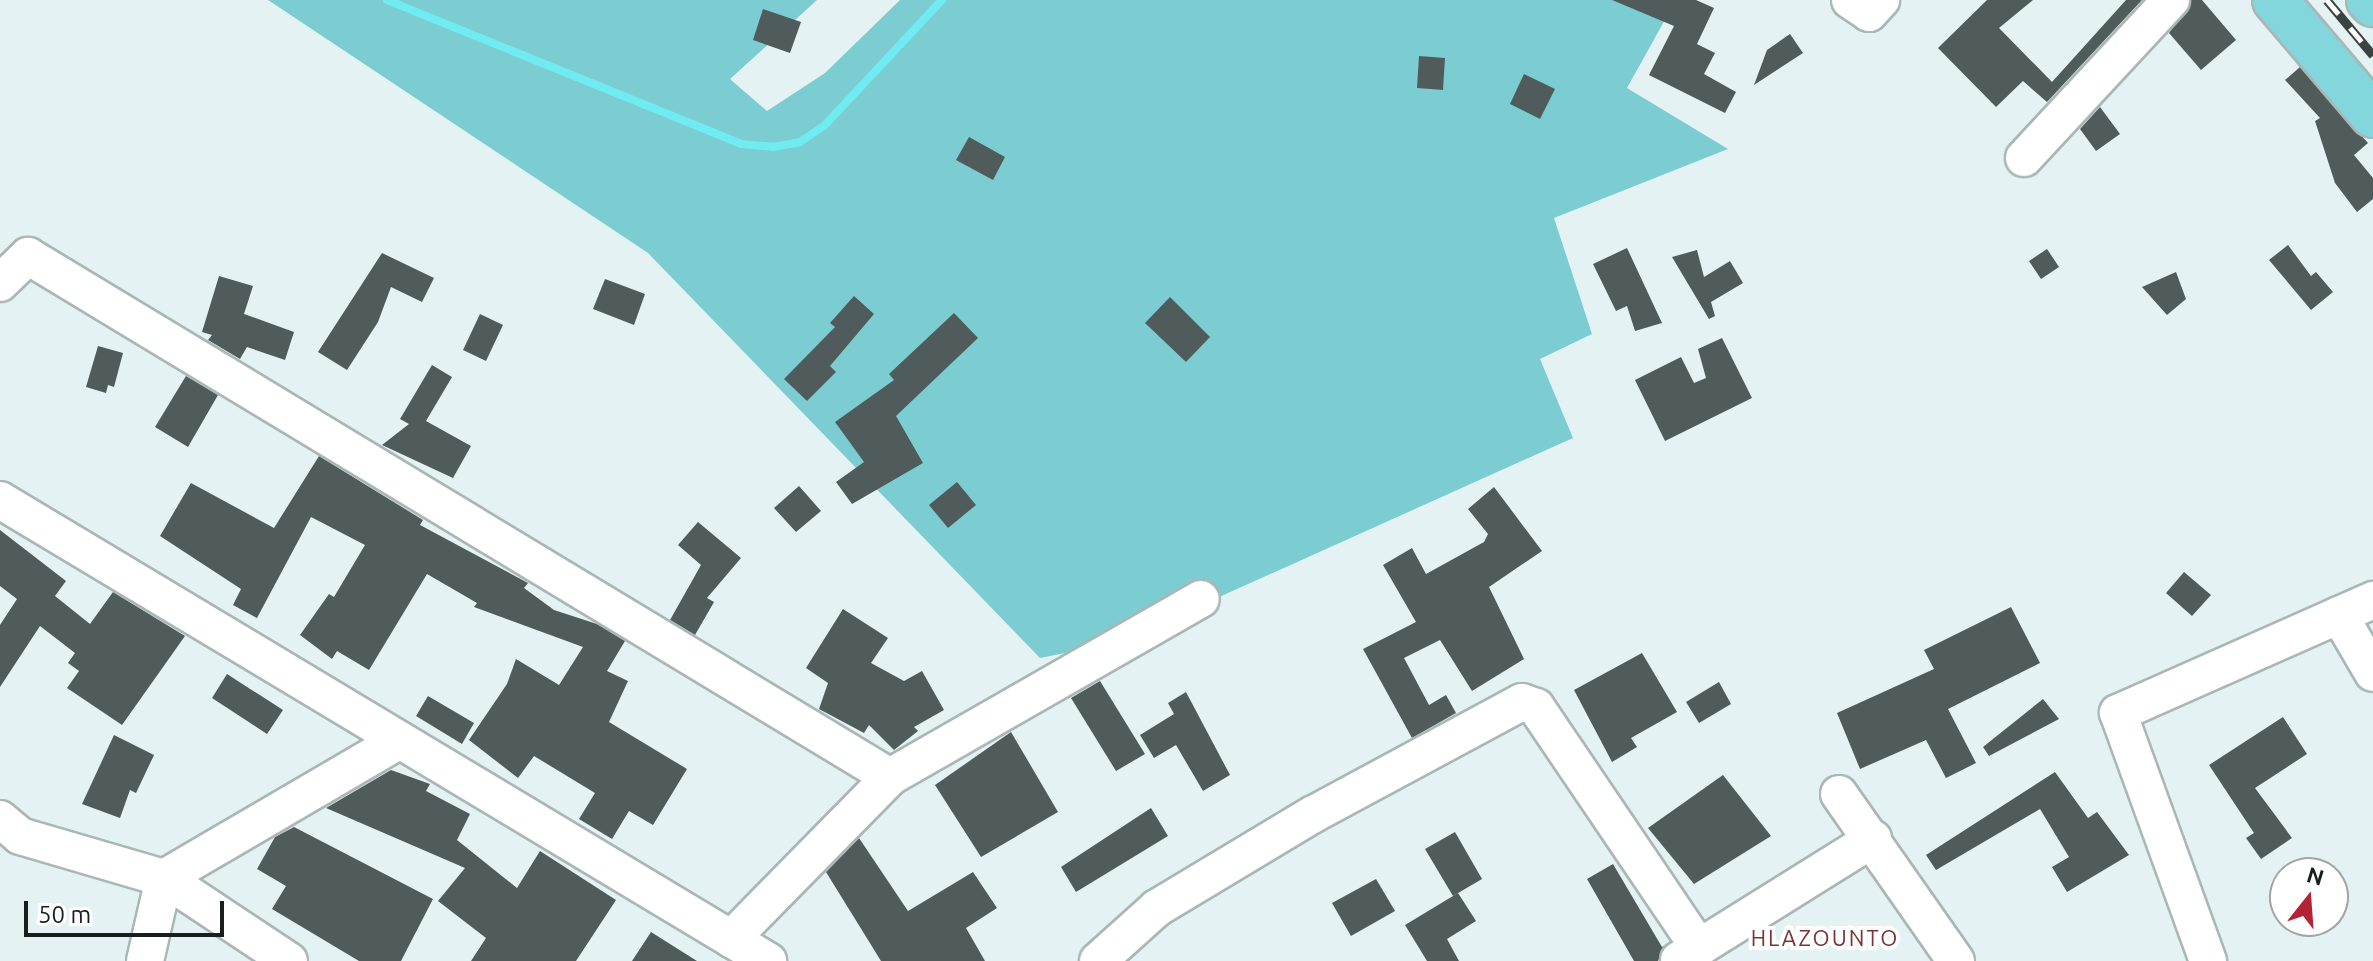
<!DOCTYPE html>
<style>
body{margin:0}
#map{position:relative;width:2373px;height:961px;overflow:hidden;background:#e5f2f3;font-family:Ubuntu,sans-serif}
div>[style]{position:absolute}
.green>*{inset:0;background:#7ccdd2}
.stream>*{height:8px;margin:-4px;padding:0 4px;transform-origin:4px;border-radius:4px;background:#70ebf2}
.building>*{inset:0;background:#505b5c}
.roads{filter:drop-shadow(2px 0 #aab7b7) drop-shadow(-2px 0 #aab7b7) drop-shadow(0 2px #aab7b7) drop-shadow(0 -2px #aab7b7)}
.minor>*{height:36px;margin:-18px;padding:0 18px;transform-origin:18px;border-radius:18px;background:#fff}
.major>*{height:44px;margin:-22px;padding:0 22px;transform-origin:22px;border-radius:22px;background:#83d7dc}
.rail>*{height:9px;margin-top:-4.5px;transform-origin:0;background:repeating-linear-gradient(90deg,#fff 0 18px,#3b4242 0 36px);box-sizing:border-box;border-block:2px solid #3b4242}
span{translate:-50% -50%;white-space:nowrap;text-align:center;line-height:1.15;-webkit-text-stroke:8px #fff;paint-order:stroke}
.neighbourhood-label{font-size:22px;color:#793235;letter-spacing:2px}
.north{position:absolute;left:2269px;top:857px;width:80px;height:80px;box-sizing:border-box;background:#fff;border:2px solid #a3a5a5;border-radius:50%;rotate:17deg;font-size:22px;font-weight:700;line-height:32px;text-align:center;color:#191e1e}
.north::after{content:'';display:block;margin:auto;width:28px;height:36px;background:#b42236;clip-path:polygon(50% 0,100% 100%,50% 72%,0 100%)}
.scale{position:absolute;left:24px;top:901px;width:200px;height:36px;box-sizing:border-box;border:4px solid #191e1e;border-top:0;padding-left:10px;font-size:24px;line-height:28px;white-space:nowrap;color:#191e1e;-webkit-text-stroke:6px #fff;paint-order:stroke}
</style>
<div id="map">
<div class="green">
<div style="clip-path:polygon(268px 0,817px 0,730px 79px,767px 111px,825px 73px,900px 0,1676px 0,1627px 88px,1728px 149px,1554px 218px,1592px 334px,1540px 359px,1573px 438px,1119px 642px,1040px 658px,648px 253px)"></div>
</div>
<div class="stream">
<div style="left:387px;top:0;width:382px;rotate:22.1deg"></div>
<div style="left:741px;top:144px;width:32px;rotate:5deg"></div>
<div style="left:773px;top:147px;width:27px;rotate:-10deg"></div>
<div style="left:800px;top:142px;width:29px;rotate:-34deg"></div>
<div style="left:824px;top:126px;width:173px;rotate:-46.9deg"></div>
</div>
<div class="building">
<div style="clip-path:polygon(1612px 0,1696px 0,1714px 8px,1697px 44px,1715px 53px,1704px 74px,1736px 92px,1725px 113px,1649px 75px,1674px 26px)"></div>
<div style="clip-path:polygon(1987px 0,2033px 0,1999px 28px,2052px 82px,2126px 0,2142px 0,2047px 102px,2023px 81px,1996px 107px,1938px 48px)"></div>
<div style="clip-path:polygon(2191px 0,2202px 0,2236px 40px,2201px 70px,2169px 33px)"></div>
<div style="clip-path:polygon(763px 9px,801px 22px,790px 53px,753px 40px)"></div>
<div style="clip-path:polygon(1790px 34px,1803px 53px,1754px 85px,1767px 50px)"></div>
<div style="clip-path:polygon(1419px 56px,1445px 58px,1443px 90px,1417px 88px)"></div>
<div style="clip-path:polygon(2300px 67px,2368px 143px,2354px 155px,2373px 178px,2373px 199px,2357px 212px,2335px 183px,2315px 121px,2320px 118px,2285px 80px)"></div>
<div style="clip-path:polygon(1524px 74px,1555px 89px,1540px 119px,1510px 104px)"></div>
<div style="clip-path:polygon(2100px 107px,2120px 134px,2096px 151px,2080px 129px)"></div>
<div style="clip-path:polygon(969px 137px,1005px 157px,993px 180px,956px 160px)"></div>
<div style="clip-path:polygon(2288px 245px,2311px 276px,2316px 272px,2333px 292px,2311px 310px,2269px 260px)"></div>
<div style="clip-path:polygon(1627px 248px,1662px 323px,1635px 331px,1627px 306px,1616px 311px,1593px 264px)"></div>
<div style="clip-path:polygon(2047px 249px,2059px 267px,2041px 279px,2029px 261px)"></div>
<div style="clip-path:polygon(1697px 250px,1704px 277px,1730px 261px,1743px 283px,1711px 302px,1715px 316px,1709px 319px,1672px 257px)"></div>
<div style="clip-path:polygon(382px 253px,434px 278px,422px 302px,391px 287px,378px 322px,347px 370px,318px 352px)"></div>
<div style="clip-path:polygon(2176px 272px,2186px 299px,2167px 315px,2142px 287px)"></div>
<div style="clip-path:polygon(219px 276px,253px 286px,244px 314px,294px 332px,285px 360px,247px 347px,240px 359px,208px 340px,212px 335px,202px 332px)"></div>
<div style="clip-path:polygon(605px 279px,645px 294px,634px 325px,593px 309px)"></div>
<div style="clip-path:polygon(854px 296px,874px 314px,830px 366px,836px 372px,807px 401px,784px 379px,835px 327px,830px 323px)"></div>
<div style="clip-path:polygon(1170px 297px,1210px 337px,1186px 362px,1145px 323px)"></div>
<div style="clip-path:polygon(954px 313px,978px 338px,896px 416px,923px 463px,852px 504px,836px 482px,864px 462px,835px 422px,894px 380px,889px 374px)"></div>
<div style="clip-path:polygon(480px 314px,503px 325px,486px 361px,463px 350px)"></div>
<div style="clip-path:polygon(1722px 338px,1752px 398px,1665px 441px,1635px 380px,1681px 357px,1694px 383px,1706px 378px,1698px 349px)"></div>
<div style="clip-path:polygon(98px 346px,123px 353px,114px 387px,108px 385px,106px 393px,86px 387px)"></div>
<div style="clip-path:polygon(432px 365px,452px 377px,426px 421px,471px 446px,453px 478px,382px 445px,409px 424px,400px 419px)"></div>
<div style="clip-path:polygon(186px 376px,218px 395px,188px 447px,155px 427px)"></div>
<div style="clip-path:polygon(319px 456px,423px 520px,420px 525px,528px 583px,524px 588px,554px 610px,597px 624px,625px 641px,607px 671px,628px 681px,609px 722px,687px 769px,653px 825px,629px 811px,612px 839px,579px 819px,595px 793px,534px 756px,518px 778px,469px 740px,507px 684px,516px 659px,559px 685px,583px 647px,474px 607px,477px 603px,427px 574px,369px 670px,337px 651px,332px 659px,300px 635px,329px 594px,334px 597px,365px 545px,311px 517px,257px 618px,233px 605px,241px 589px,160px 536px,191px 483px,274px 528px)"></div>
<div style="clip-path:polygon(957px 482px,976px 505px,948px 528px,929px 505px)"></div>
<div style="clip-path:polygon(799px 486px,821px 511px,796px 532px,774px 508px)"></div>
<div style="clip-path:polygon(1494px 487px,1542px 551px,1489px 587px,1524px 659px,1472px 691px,1440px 640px,1404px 658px,1429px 705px,1446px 695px,1456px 713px,1412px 738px,1363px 649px,1416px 622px,1383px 565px,1412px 548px,1426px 574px,1484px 542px,1488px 534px,1468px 509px)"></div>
<div style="clip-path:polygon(698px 522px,741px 558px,707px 598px,714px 602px,695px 635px,670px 620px,701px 565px,678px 545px)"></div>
<div style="clip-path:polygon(0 530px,66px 581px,55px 596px,90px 624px,113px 592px,185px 636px,122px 725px,67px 688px,79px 671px,68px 663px,75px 653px,40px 626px,0 687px,0 625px,17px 599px,0 586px)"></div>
<div style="clip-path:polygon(2184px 572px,2211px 595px,2192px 616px,2166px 593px)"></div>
<div style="clip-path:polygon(2011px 607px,2040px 663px,1948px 709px,1976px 763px,1946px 778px,1926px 740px,1860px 769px,1837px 713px,1934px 669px,1924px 650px)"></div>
<div style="clip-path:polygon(843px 609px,888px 638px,871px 663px,904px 681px,922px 671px,944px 710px,914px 727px,918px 731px,894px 750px,869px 725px,864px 733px,819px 709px,828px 683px,806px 668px)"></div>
<div style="clip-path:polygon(1642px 653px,1677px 712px,1631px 738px,1637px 747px,1612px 762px,1574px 690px)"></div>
<div style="clip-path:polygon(227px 674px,283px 710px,267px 734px,212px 698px)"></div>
<div style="clip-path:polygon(1100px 681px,1145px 754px,1116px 771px,1071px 698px)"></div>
<div style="clip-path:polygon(1719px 682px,1731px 704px,1699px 723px,1686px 702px)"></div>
<div style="clip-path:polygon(1186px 692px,1230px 775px,1203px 791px,1176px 745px,1154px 758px,1140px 735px,1174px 714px,1168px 703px)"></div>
<div style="clip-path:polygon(428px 696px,474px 723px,462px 744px,416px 716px)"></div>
<div style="clip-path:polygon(2043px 699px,2059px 719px,1989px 756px,1983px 747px)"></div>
<div style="clip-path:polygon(2283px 717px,2307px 754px,2255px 788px,2292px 838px,2261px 859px,2246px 838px,2254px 833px,2209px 765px)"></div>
<div style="clip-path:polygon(1011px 732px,1058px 812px,981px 857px,935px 785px)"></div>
<div style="clip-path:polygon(114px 735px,154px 755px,136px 793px,130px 790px,120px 818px,82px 804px)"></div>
<div style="clip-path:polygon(391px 770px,430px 784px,426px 791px,470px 814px,457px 840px,517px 888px,540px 851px,616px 900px,576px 961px,471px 961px,486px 938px,438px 901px,465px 868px,326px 808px)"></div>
<div style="clip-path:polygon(2055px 772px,2088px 818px,2097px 812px,2129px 855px,2067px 892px,2052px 867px,2069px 857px,2040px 809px,1936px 870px,1926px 855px)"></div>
<div style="clip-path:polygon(1723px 775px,1771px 836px,1694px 884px,1648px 828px)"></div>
<div style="clip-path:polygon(1151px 808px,1168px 836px,1076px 892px,1061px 867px)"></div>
<div style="clip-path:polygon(294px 827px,433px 899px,401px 961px,359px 961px,272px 909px,286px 886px,257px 869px,275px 837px)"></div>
<div style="clip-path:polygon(1455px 832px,1482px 879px,1453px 896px,1425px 849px)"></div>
<div style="clip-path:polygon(859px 838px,908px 911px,973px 872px,997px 908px,966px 928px,985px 961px,881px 961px,826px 872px)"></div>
<div style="clip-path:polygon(1613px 864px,1662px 947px,1665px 945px,1658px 961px,1634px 961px,1587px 879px)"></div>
<div style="clip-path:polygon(1376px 879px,1395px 911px,1351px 936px,1332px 903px)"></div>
<div style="clip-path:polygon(1458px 893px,1476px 921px,1447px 939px,1459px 961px,1427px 961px,1405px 925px)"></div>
<div style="clip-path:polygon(651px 932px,697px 961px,632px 961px)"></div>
</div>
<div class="roads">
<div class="minor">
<div style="left:1850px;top:0;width:23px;rotate:34deg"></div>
<div style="left:1869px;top:13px;width:18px;rotate:-47deg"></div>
<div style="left:2024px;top:158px;width:216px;rotate:-47.1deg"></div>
<div style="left:0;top:283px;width:39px;rotate:-44deg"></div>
<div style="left:28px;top:256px;width:1007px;rotate:31.15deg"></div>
<div style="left:0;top:500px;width:896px;rotate:30.97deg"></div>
<div style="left:2339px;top:615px;width:67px;rotate:59.6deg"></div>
<div style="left:1839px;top:794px;width:204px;rotate:55deg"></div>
<div style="left:0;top:819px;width:26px;rotate:40deg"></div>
<div style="left:20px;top:836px;width:150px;rotate:16.3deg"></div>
<div style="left:164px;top:878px;width:150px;rotate:33.6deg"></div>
<div style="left:731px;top:939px;width:227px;rotate:-45.5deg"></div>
<div style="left:890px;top:777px;width:358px;rotate:-29.8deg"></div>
<div style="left:1679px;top:960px;width:229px;rotate:-32deg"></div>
<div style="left:145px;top:961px;width:85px;rotate:-77.1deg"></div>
<div style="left:164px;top:878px;width:273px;rotate:-30.3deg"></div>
<div style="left:1098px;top:961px;width:79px;rotate:-41.9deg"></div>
<div style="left:1157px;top:908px;width:181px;rotate:-31deg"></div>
<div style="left:1312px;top:815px;width:238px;rotate:-28.3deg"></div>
<div style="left:1522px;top:702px;width:15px;rotate:20deg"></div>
<div style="left:1536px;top:707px;width:291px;rotate:55.9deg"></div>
<div style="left:2208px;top:961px;width:264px;rotate:-109.9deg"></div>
<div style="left:2118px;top:713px;width:279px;rotate:-23.9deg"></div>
</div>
<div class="major">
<div style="left:2275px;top:0;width:151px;rotate:49.6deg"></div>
<div style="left:2369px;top:0;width:6px;rotate:45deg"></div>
</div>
</div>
<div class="rail">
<div style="left:2327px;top:0;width:72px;rotate:50.1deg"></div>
</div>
<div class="neighbourhood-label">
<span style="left:1825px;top:938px">HLAZOUNTO</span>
</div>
<div class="north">N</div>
<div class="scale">50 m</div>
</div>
